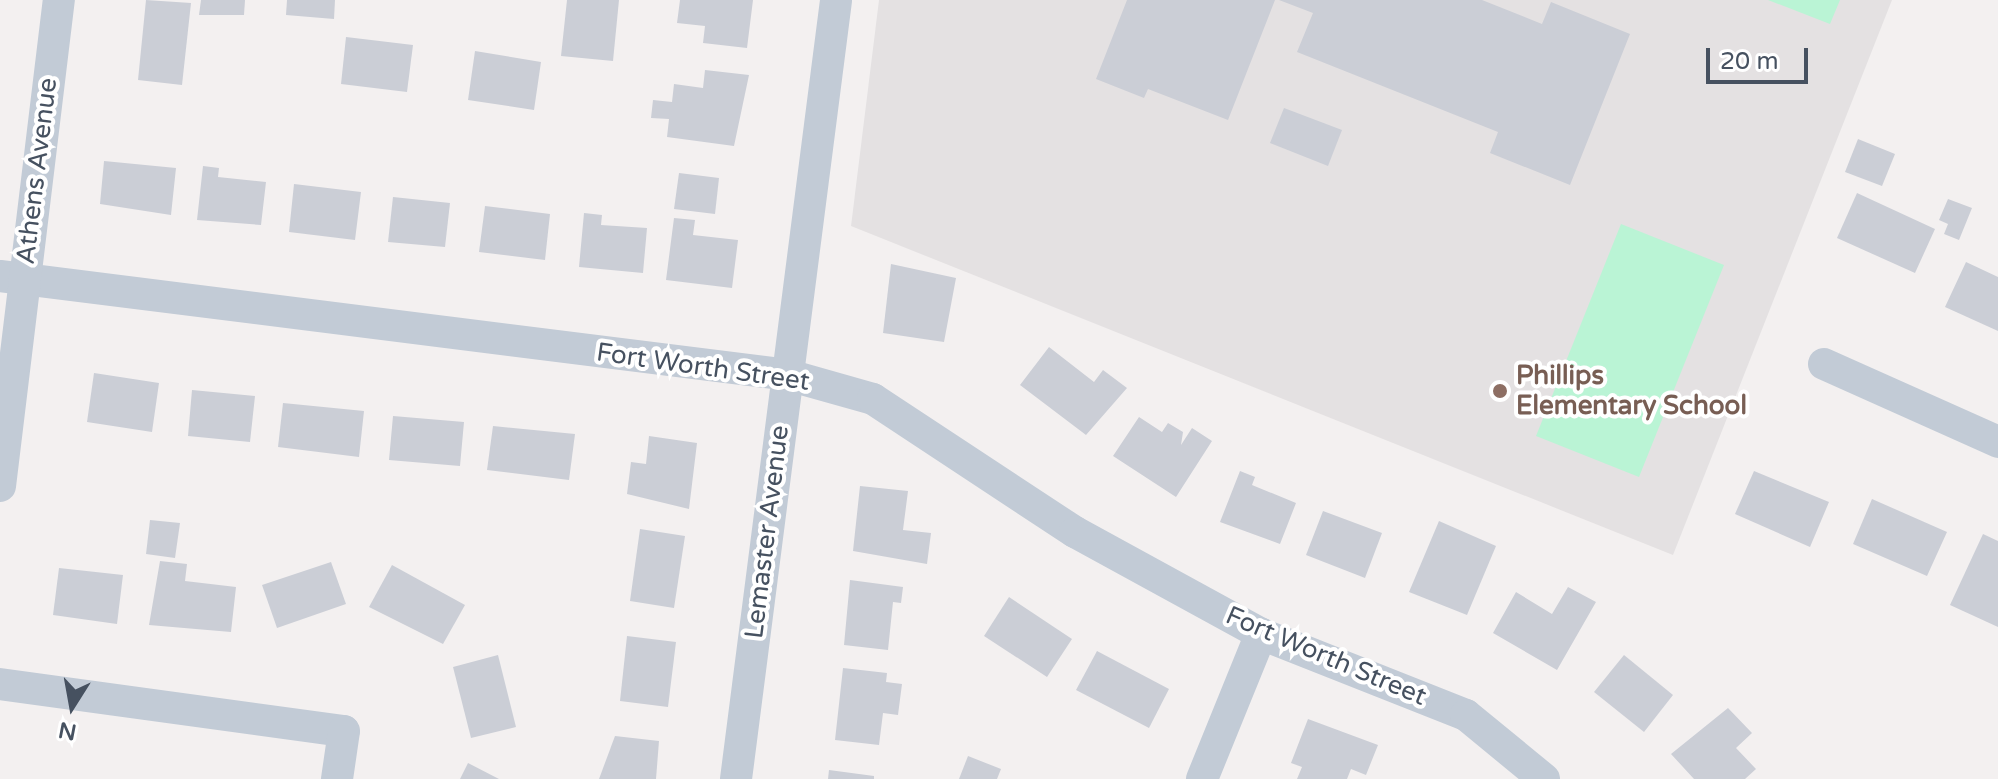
<!DOCTYPE html>
<style>
body{margin:0}
#map{position:relative;width:1998px;height:779px;overflow:hidden;background:#f3f0f0;font-family:"Varela Round",sans-serif}
div>[style]{position:absolute}
.education>*{inset:0;background:#e4e1e2}
.green>*{inset:0;background:#baf4d5}
.building>*{inset:0;background:#cbced6}
.minor>*{height:32px;margin:-16px;padding:0 16px;transform-origin:16px;border-radius:16px;background:#c2cbd6}
.dots>*{width:22px;height:22px;translate:-50% -50%;box-sizing:border-box;border:4px solid #fff;border-radius:50%}
span{translate:-50% -50%;white-space:nowrap;text-align:center;line-height:1.15;-webkit-text-stroke:8px #fff;paint-order:stroke}
.street-label{font-size:26px;color:#465160}
.education-label{font-size:26px;color:#785e54;font-weight:700}
.left{translate:0 -50%;text-align:left}
.north{position:absolute;left:32px;top:667px;width:80px;height:80px;-webkit-text-stroke:6px #fff;paint-order:stroke;rotate:191deg;font-size:22px;font-weight:700;line-height:32px;text-align:center;color:#465160}
.north::after{content:'';display:block;margin:auto;width:28px;height:36px;background:#465160;clip-path:polygon(50% 0,100% 100%,50% 72%,0 100%)}
.scale{position:absolute;left:1706px;top:48px;width:102px;height:36px;box-sizing:border-box;border:4px solid #465160;border-top:0;padding-left:10px;font-size:24px;line-height:28px;white-space:nowrap;color:#465160;-webkit-text-stroke:6px #fff;paint-order:stroke}
</style>
<div id="map">
<div class="education">
<div style="clip-path:polygon(879px 0,1892px 0,1673px 555px,851px 226px)"></div>
</div>
<div class="green">
<div style="clip-path:polygon(1768px 0,1840px 0,1830px 24px)"></div>
<div style="clip-path:polygon(1621px 224px,1724px 265px,1639px 477px,1536px 436px)"></div>
</div>
<div class="building">
<div style="clip-path:polygon(146px 0,191px 3px,182px 85px,138px 80px)"></div>
<div style="clip-path:polygon(201px 0,245px 0,244px 15px,199px 15px)"></div>
<div style="clip-path:polygon(287px 0,335px 0,334px 19px,286px 15px)"></div>
<div style="clip-path:polygon(567px 0,619px 0,613px 61px,561px 56px)"></div>
<div style="clip-path:polygon(680px 0,753px 0,747px 48px,703px 43px,705px 26px,677px 23px)"></div>
<div style="clip-path:polygon(1127px 0,1275px 0,1228px 120px,1148px 89px,1144px 98px,1096px 79px)"></div>
<div style="clip-path:polygon(1279px 0,1482px 0,1542px 24px,1551px 2px,1630px 34px,1570px 185px,1490px 153px,1498px 132px,1297px 52px,1313px 13px)"></div>
<div style="clip-path:polygon(346px 37px,413px 45px,407px 92px,341px 84px)"></div>
<div style="clip-path:polygon(475px 51px,541px 62px,534px 110px,468px 100px)"></div>
<div style="clip-path:polygon(705px 70px,749px 75px,734px 146px,667px 137px,669px 119px,651px 118px,653px 100px,672px 102px,674px 84px,703px 88px)"></div>
<div style="clip-path:polygon(1284px 108px,1342px 130px,1328px 166px,1270px 143px)"></div>
<div style="clip-path:polygon(1858px 139px,1895px 154px,1882px 186px,1845px 172px)"></div>
<div style="clip-path:polygon(104px 161px,176px 168px,171px 215px,100px 204px)"></div>
<div style="clip-path:polygon(203px 166px,219px 168px,218px 177px,266px 182px,261px 225px,197px 220px)"></div>
<div style="clip-path:polygon(679px 173px,719px 178px,715px 214px,674px 209px)"></div>
<div style="clip-path:polygon(294px 184px,361px 192px,355px 240px,289px 232px)"></div>
<div style="clip-path:polygon(1857px 193px,1935px 229px,1915px 273px,1837px 238px)"></div>
<div style="clip-path:polygon(393px 197px,450px 203px,445px 247px,388px 242px)"></div>
<div style="clip-path:polygon(1948px 199px,1972px 208px,1959px 240px,1944px 234px,1948px 224px,1939px 220px)"></div>
<div style="clip-path:polygon(485px 206px,550px 214px,545px 260px,479px 252px)"></div>
<div style="clip-path:polygon(584px 213px,602px 215px,601px 225px,647px 228px,643px 273px,579px 267px)"></div>
<div style="clip-path:polygon(674px 218px,695px 220px,693px 235px,738px 240px,732px 288px,666px 280px)"></div>
<div style="clip-path:polygon(1966px 262px,1998px 277px,1998px 331px,1945px 307px)"></div>
<div style="clip-path:polygon(891px 264px,956px 278px,944px 342px,883px 333px)"></div>
<div style="clip-path:polygon(1049px 347px,1094px 382px,1103px 370px,1127px 388px,1086px 435px,1020px 385px)"></div>
<div style="clip-path:polygon(94px 373px,159px 383px,152px 432px,87px 422px)"></div>
<div style="clip-path:polygon(192px 390px,255px 396px,250px 442px,188px 436px)"></div>
<div style="clip-path:polygon(283px 403px,364px 411px,359px 457px,278px 447px)"></div>
<div style="clip-path:polygon(393px 416px,464px 422px,460px 466px,389px 460px)"></div>
<div style="clip-path:polygon(1139px 417px,1162px 432px,1168px 423px,1183px 432px,1181px 445px,1192px 428px,1212px 441px,1176px 497px,1113px 456px)"></div>
<div style="clip-path:polygon(493px 426px,575px 434px,569px 480px,487px 470px)"></div>
<div style="clip-path:polygon(649px 436px,697px 443px,689px 509px,627px 494px,631px 462px,646px 464px)"></div>
<div style="clip-path:polygon(1240px 471px,1255px 477px,1252px 485px,1296px 503px,1280px 544px,1220px 522px)"></div>
<div style="clip-path:polygon(1754px 471px,1829px 502px,1810px 547px,1735px 514px)"></div>
<div style="clip-path:polygon(860px 486px,908px 491px,903px 530px,931px 533px,927px 564px,853px 551px)"></div>
<div style="clip-path:polygon(1872px 499px,1947px 532px,1927px 576px,1853px 544px)"></div>
<div style="clip-path:polygon(1323px 511px,1382px 533px,1365px 578px,1306px 555px)"></div>
<div style="clip-path:polygon(150px 520px,180px 523px,175px 558px,146px 554px)"></div>
<div style="clip-path:polygon(1439px 521px,1496px 546px,1467px 615px,1409px 592px)"></div>
<div style="clip-path:polygon(640px 529px,685px 536px,674px 608px,630px 601px)"></div>
<div style="clip-path:polygon(1983px 534px,1998px 541px,1998px 627px,1950px 605px)"></div>
<div style="clip-path:polygon(160px 561px,187px 564px,185px 581px,236px 587px,231px 632px,149px 625px)"></div>
<div style="clip-path:polygon(331px 562px,346px 604px,277px 628px,262px 585px)"></div>
<div style="clip-path:polygon(392px 565px,465px 605px,443px 644px,369px 607px)"></div>
<div style="clip-path:polygon(59px 568px,123px 575px,117px 624px,53px 615px)"></div>
<div style="clip-path:polygon(850px 580px,903px 587px,901px 603px,893px 602px,888px 650px,844px 645px)"></div>
<div style="clip-path:polygon(1568px 587px,1596px 602px,1557px 670px,1493px 633px,1516px 592px,1552px 614px)"></div>
<div style="clip-path:polygon(1009px 597px,1072px 639px,1047px 677px,984px 636px)"></div>
<div style="clip-path:polygon(627px 636px,676px 642px,668px 707px,620px 701px)"></div>
<div style="clip-path:polygon(1097px 651px,1169px 689px,1149px 728px,1076px 690px)"></div>
<div style="clip-path:polygon(498px 655px,516px 727px,471px 738px,453px 667px)"></div>
<div style="clip-path:polygon(1624px 655px,1673px 695px,1644px 732px,1594px 692px)"></div>
<div style="clip-path:polygon(843px 668px,887px 673px,886px 682px,902px 684px,898px 715px,883px 713px,879px 745px,835px 740px)"></div>
<div style="clip-path:polygon(1728px 708px,1752px 733px,1736px 748px,1756px 769px,1745px 779px,1694px 779px,1671px 754px)"></div>
<div style="clip-path:polygon(1308px 719px,1378px 745px,1366px 775px,1351px 769px,1347px 779px,1297px 779px,1302px 767px,1291px 763px)"></div>
<div style="clip-path:polygon(615px 736px,659px 741px,656px 779px,599px 779px)"></div>
<div style="clip-path:polygon(968px 756px,1001px 769px,997px 779px,959px 779px)"></div>
<div style="clip-path:polygon(468px 763px,499px 779px,460px 779px)"></div>
<div style="clip-path:polygon(829px 770px,874px 776px,874px 779px,828px 779px)"></div>
</div>
<div class="minor">
<div style="left:0;top:276px;width:794px;rotate:7.16deg"></div>
<div style="left:788px;top:375px;width:88px;rotate:15.8deg"></div>
<div style="left:873px;top:399px;width:242px;rotate:33.4deg"></div>
<div style="left:1075px;top:532px;width:212px;rotate:28.7deg"></div>
<div style="left:1261px;top:634px;width:220px;rotate:21.6deg"></div>
<div style="left:1466px;top:715px;width:101px;rotate:39.4deg"></div>
<div style="left:1824px;top:364px;width:191px;rotate:24.1deg"></div>
<div style="left:0;top:486px;width:490px;rotate:-83.1deg"></div>
<div style="left:0;top:684px;width:347px;rotate:7.8deg"></div>
<div style="left:344px;top:731px;width:49px;rotate:98.3deg"></div>
<div style="left:736px;top:779px;width:785px;rotate:-82.68deg"></div>
<div style="left:1202px;top:779px;width:157px;rotate:-67.9deg"></div>
</div>
<div class="dots">
<div style="left:1500px;top:391px;background:#8d6e63"></div>
</div>
<div class="street-label">
<span style="left:37px;top:171px;rotate:-83deg">Athens Avenue</span>
<span style="left:703px;top:367px;rotate:8deg">Fort Worth Street</span>
<span style="left:767px;top:532px;rotate:-83deg">Lemaster Avenue</span>
<span style="left:1326px;top:656px;rotate:23deg">Fort Worth Street</span>
</div>
<div class="education-label">
<span class="left" style="left:1516px;top:391px">Phillips<br>Elementary School</span>
</div>
<div class="north">N</div>
<div class="scale">20 m</div>
</div>
